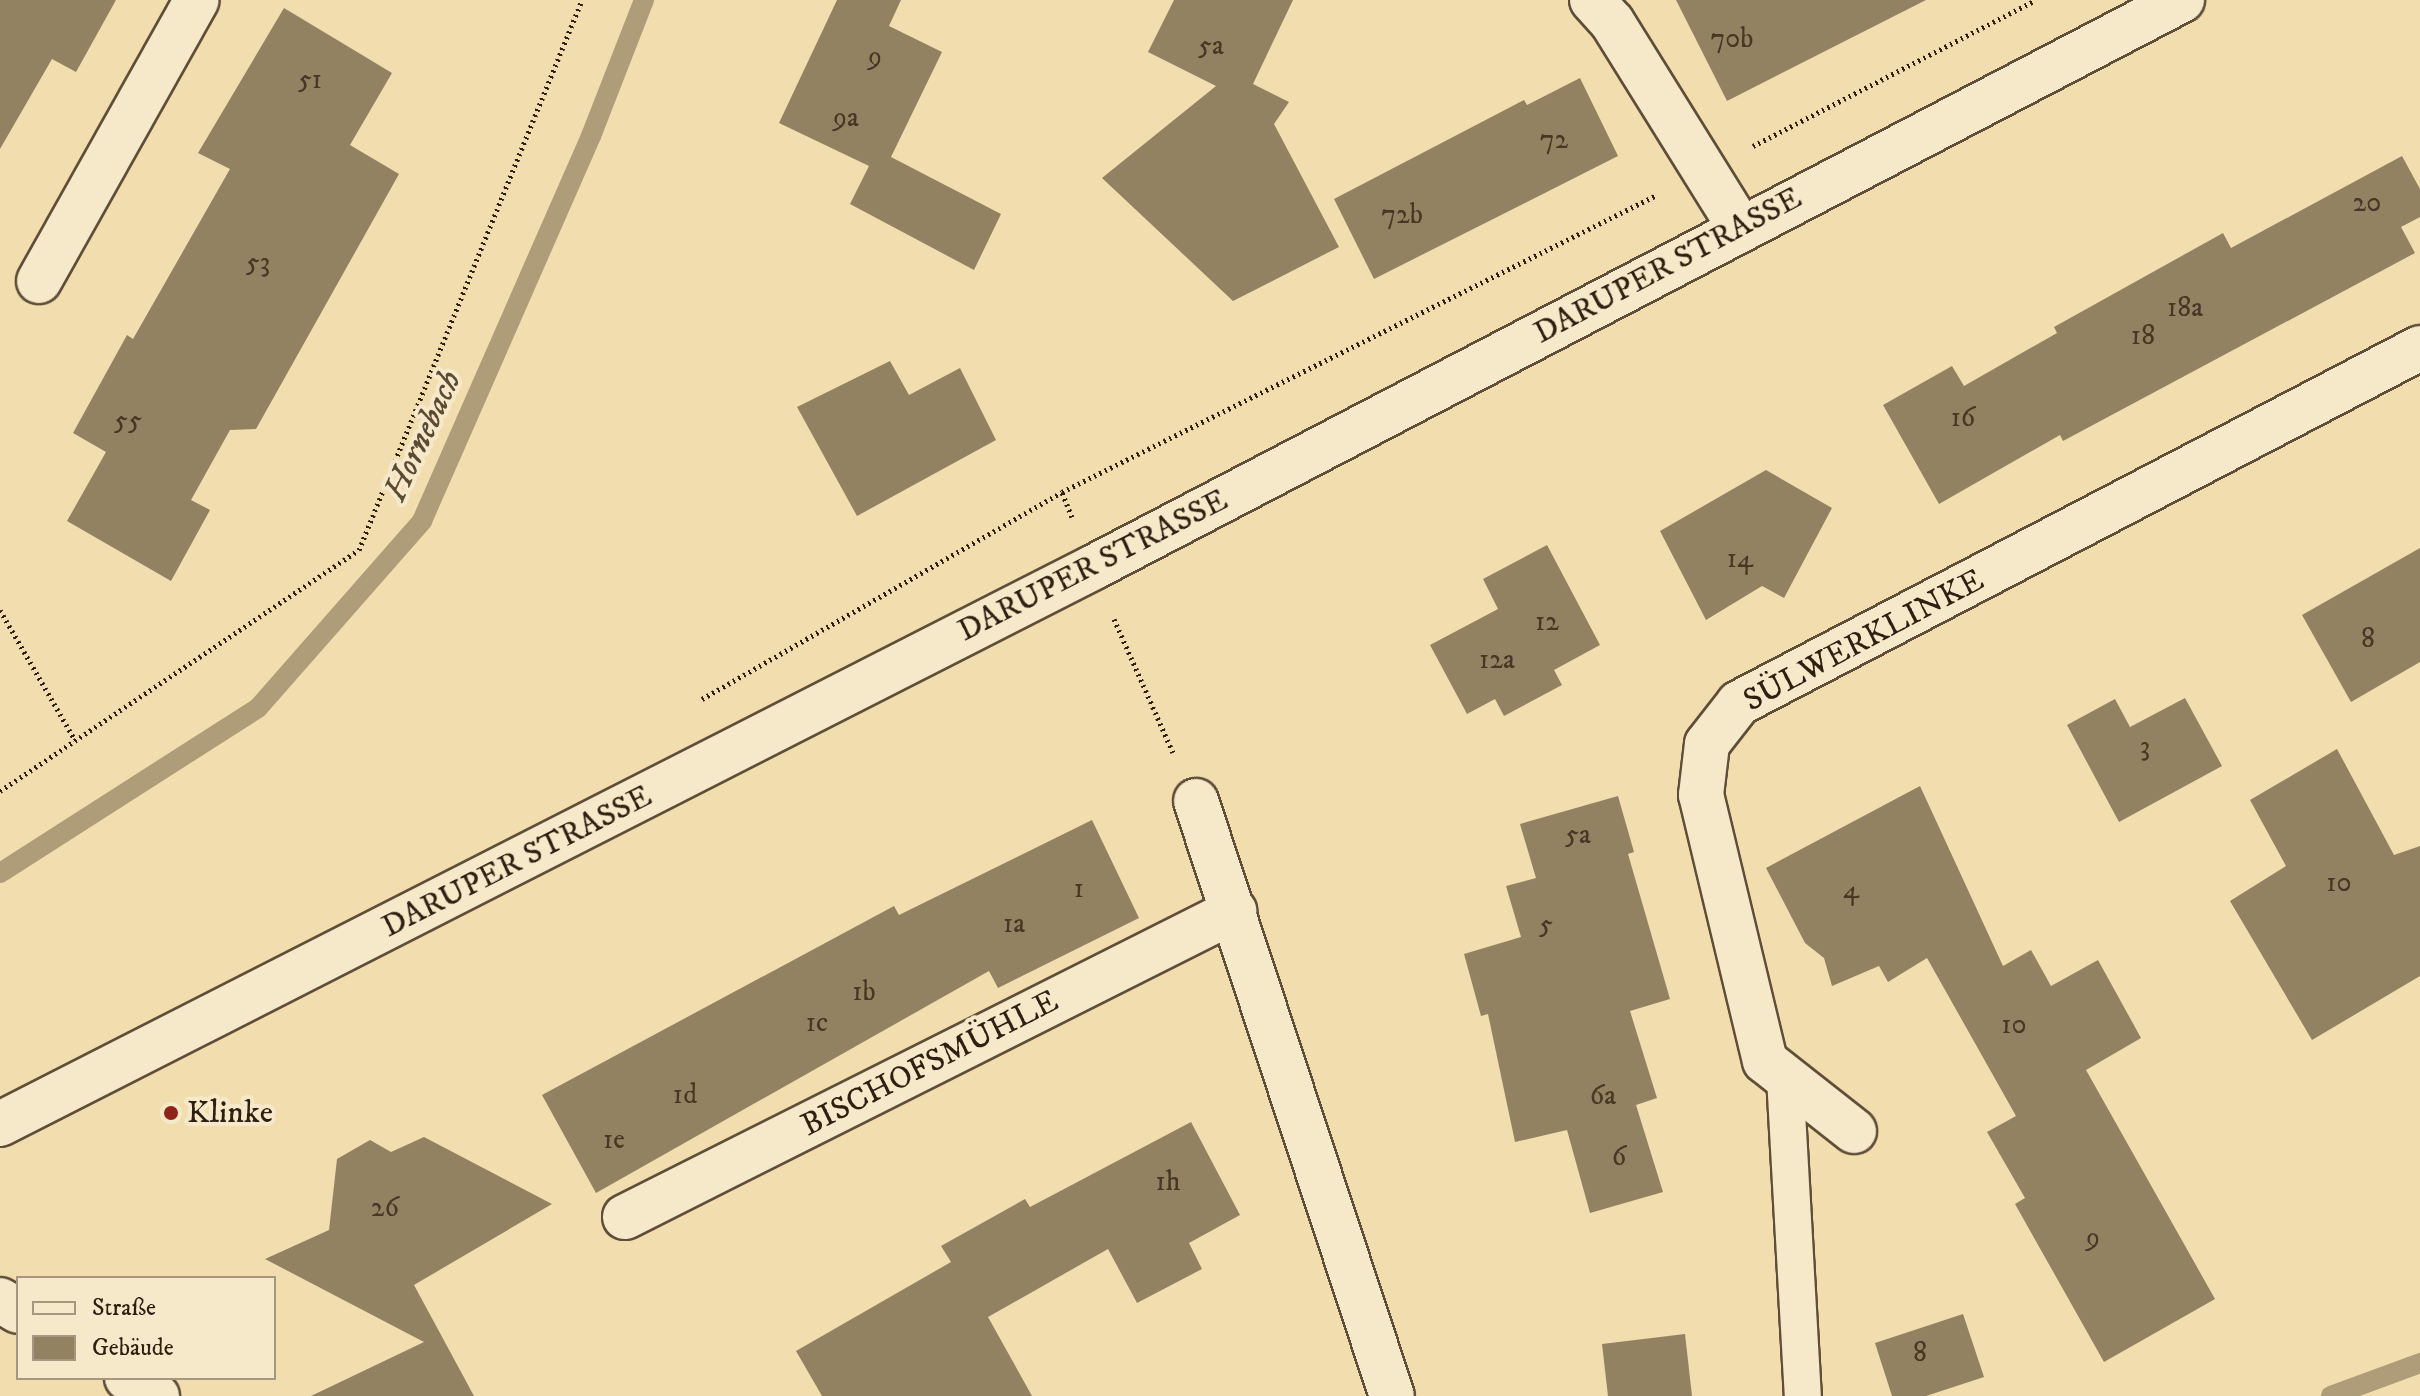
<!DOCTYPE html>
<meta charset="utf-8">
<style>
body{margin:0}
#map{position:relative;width:2420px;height:1396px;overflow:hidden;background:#f1ddad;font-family:"IM FELL DW Pica",serif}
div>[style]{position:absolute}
.stream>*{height:20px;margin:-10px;padding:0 10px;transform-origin:10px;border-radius:10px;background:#af9c78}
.building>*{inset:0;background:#938262}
.path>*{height:5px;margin-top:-2.5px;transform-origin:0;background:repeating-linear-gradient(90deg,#2e1f11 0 2px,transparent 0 6px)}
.roads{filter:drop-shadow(2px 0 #5f4e38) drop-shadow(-2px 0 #5f4e38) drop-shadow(0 2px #5f4e38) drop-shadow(0 -2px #5f4e38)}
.service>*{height:36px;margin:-18px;padding:0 18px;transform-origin:18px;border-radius:18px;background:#f6e9ca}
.minor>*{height:44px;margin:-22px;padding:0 22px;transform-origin:22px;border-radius:22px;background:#f6e9ca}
.tertiary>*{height:44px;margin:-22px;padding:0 22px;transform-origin:22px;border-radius:22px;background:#f6e9ca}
.dots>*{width:22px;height:22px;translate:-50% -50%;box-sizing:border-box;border:4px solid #f6e9ca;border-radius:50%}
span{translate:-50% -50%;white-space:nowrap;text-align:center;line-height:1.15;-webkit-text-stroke:8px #f6e9ca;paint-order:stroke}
.number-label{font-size:28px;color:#473825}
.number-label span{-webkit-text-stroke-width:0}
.street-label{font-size:32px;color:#2e1f11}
.poi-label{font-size:32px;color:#2e1f11}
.left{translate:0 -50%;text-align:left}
.water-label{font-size:34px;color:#5b4b35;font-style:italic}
.legend{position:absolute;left:16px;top:1276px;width:260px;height:104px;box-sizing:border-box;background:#f6e9ca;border:2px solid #a69880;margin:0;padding:10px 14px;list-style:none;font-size:24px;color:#2e1f11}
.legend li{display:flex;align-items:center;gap:16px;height:40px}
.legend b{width:40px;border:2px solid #a69880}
</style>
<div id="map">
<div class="stream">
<div style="left:0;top:873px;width:306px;rotate:-32.6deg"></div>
<div style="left:258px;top:708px;width:249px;rotate:-48.7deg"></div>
<div style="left:422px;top:521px;width:420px;rotate:-66.3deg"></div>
<div style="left:591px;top:136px;width:146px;rotate:-68.7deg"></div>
<div style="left:2331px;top:1396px;width:95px;rotate:-20.3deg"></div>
</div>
<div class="building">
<div style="clip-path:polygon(0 0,116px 0,76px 72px,52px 59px,0 149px)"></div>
<div style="clip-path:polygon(837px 0,901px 0,889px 26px,942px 52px,891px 157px,1001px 214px,974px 270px,850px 204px,869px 166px,779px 123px)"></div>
<div style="clip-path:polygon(1174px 0,1293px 0,1253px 84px,1289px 102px,1274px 124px,1339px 247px,1233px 301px,1102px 178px,1216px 86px,1148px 52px)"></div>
<div style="clip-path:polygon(1676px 0,1926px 0,1727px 101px)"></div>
<div style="clip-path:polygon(284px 8px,392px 73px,350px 145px,399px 174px,256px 429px,230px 430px,191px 500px,210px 510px,171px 581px,67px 521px,106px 452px,73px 433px,127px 335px,133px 339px,230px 169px,198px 153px)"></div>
<div style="clip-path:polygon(1580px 78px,1618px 156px,1374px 279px,1334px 199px,1524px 100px,1527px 105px)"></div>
<div style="clip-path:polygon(2402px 156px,2420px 189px,2420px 217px,2401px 227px,2415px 253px,2063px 441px,2060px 435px,1939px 504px,1883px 405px,1952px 366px,1964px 386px,2057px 333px,2054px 327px,2223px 233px,2231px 248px)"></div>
<div style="clip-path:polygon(890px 361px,909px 395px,960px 368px,996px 440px,857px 516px,797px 407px)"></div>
<div style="clip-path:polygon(1766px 470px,1832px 508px,1784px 598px,1762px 586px,1706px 620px,1660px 531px)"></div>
<div style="clip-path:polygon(1547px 545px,1600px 645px,1554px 670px,1562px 685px,1504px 716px,1495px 699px,1467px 714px,1430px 645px,1498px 609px,1483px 579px)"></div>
<div style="clip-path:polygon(2420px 548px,2420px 662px,2351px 702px,2302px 615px)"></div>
<div style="clip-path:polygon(2185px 698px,2222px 766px,2119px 822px,2067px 725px,2115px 699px,2130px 727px)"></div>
<div style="clip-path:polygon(2337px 749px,2394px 855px,2420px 846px,2420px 976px,2312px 1040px,2230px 901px,2286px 866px,2250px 800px)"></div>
<div style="clip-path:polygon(1920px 786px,2003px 966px,2031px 950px,2051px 986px,2098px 960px,2141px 1038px,2086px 1070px,2215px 1299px,2104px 1362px,2015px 1204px,2025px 1198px,1987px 1132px,2016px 1116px,1927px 958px,1888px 982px,1879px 966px,1832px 986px,1824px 958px,1805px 943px,1766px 868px)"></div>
<div style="clip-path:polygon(1618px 796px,1634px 852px,1628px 854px,1670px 999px,1630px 1011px,1657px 1098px,1636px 1105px,1663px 1192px,1590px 1213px,1567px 1130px,1515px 1142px,1488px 1014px,1481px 1016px,1464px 954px,1521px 937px,1506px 886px,1536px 878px,1520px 824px)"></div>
<div style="clip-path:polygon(1092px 820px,1139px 918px,998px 988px,989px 971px,596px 1193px,542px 1095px,894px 906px,899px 915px)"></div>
<div style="clip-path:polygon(1191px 1122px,1240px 1215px,1189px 1243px,1202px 1269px,1137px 1303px,1108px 1249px,988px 1317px,1032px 1396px,822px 1396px,796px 1351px,951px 1262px,941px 1246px,1025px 1199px,1030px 1207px)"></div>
<div style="clip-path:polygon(424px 1137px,552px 1204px,414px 1285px,474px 1396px,311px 1396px,424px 1342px,265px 1259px,329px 1230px,337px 1159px,370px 1140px,391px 1152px)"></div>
<div style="clip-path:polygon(1963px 1314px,1984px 1377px,1926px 1396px,1892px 1396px,1875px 1343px)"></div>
<div style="clip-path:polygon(1685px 1334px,1692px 1396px,1608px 1396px,1602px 1344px)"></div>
</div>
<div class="path">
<div style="left:1753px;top:146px;width:318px;rotate:-27.3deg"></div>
<div style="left:1072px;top:517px;width:27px;rotate:-112deg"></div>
<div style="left:1062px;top:492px;width:663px;rotate:-26.53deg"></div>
<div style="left:0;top:610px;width:150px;rotate:60deg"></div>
<div style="left:1114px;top:619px;width:146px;rotate:66.2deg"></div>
<div style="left:702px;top:699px;width:415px;rotate:-29.9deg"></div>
<div style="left:0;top:791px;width:432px;rotate:-33.9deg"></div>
<div style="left:359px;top:550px;width:593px;rotate:-67.93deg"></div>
</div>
<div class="roads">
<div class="service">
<div style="left:1785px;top:1077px;width:320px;rotate:86.8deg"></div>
</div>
<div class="minor">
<div style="left:1592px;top:0;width:30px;rotate:48deg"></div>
<div style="left:1612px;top:22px;width:243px;rotate:58.1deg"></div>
<div style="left:39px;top:281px;width:322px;rotate:-60.7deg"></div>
<div style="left:1196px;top:801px;width:626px;rotate:71.77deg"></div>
<div style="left:1854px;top:1131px;width:113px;rotate:-141.8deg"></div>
<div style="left:1765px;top:1061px;width:274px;rotate:-103.5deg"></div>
<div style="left:1701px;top:795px;width:51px;rotate:-83.3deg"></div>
<div style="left:1707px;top:744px;width:52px;rotate:-52deg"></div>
<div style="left:1739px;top:703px;width:768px;rotate:-27.53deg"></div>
<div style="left:625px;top:1217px;width:682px;rotate:-26.68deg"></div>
<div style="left:0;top:1300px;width:21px;rotate:31deg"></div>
<div style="left:127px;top:1378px;width:35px;rotate:31deg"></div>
</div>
<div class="tertiary">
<div style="left:0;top:1124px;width:1228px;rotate:-26.98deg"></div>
<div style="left:1094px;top:567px;width:1227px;rotate:-27.53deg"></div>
</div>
</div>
<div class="dots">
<div style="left:171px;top:1113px;background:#8f2418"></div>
</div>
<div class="number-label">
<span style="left:1732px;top:39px">70b</span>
<span style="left:1211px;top:46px">5a</span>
<span style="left:875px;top:57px">9</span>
<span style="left:310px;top:80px">51</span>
<span style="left:846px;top:118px">9a</span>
<span style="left:1554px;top:140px">72</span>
<span style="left:2367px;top:203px">20</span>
<span style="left:1402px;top:215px">72b</span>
<span style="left:258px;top:263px">53</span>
<span style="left:2185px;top:308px">18a</span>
<span style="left:2143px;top:336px">18</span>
<span style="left:1963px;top:418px">16</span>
<span style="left:128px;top:421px">55</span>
<span style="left:1740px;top:559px">14</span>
<span style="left:1547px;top:622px">12</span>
<span style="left:2368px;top:639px">8</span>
<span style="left:1497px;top:660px">12a</span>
<span style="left:2145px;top:747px">3</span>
<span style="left:1578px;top:835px">5a</span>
<span style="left:2339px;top:883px">10</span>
<span style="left:1079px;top:889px">1</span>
<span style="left:1851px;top:890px">4</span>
<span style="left:1014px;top:924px">1a</span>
<span style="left:1546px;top:925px">5</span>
<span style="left:864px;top:992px">1b</span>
<span style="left:817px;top:1023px">1c</span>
<span style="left:2014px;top:1025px">10</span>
<span style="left:685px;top:1095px">1d</span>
<span style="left:1603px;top:1096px">6a</span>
<span style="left:614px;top:1140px">1e</span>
<span style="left:1619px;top:1157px">6</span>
<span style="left:1168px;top:1182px">1h</span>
<span style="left:385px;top:1208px">26</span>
<span style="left:2093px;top:1238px">9</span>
<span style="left:1920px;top:1353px">8</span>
</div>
<div class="street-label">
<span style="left:1668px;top:266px;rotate:-28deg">DARUPER STRASSE</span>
<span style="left:1093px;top:566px;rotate:-27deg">DARUPER STRASSE</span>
<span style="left:1864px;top:641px;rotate:-28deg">SÜLWERKLINKE</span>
<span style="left:517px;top:862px;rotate:-27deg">DARUPER STRASSE</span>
<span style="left:930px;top:1064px;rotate:-27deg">BISCHOFSMÜHLE</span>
</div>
<div class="poi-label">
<span class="left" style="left:187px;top:1113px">Klinke</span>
</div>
<div class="water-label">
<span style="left:423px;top:436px;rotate:-65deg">Hornebach</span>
</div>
<ul class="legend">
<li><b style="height:10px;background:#f6e9ca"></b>Straße</li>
<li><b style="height:22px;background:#938262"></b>Gebäude</li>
</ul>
</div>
